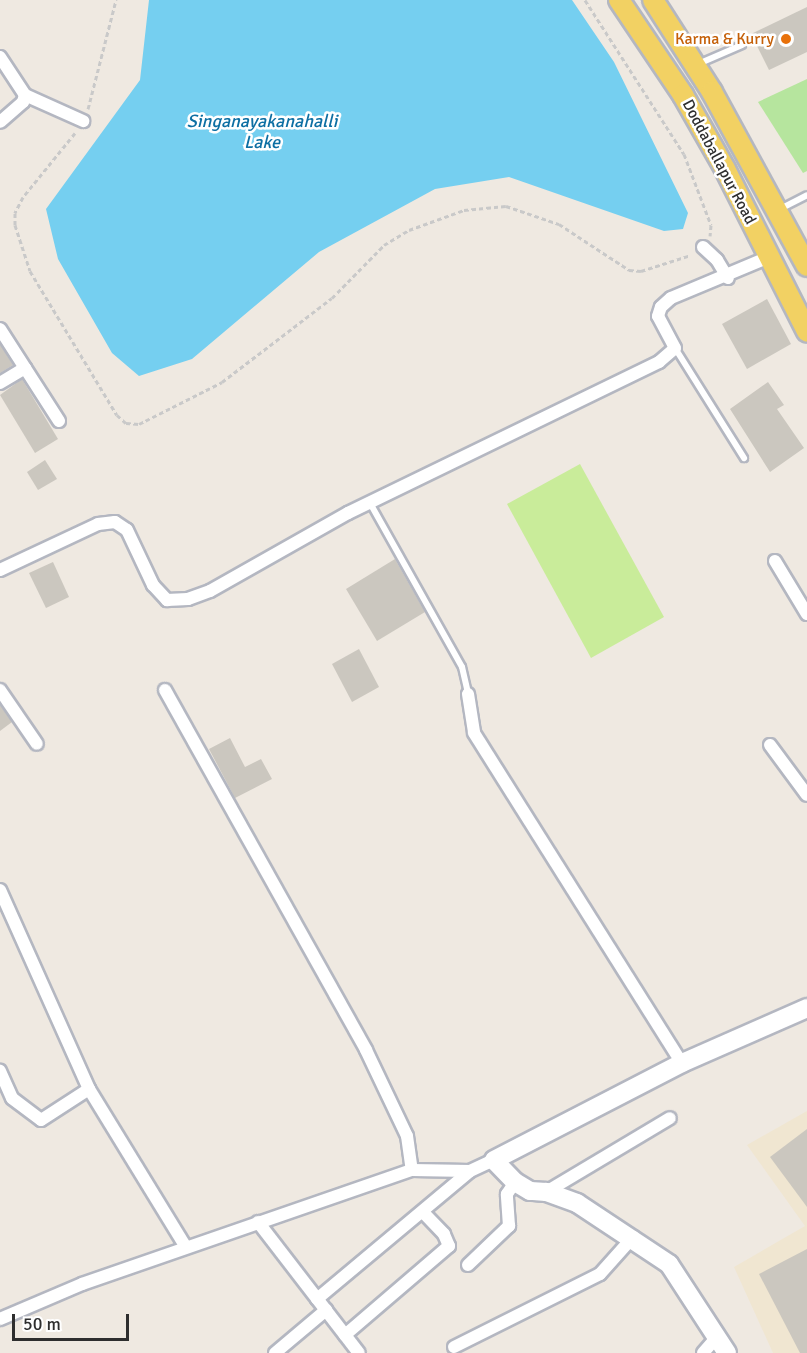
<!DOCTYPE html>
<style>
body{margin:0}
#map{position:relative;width:807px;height:1353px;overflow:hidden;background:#efe9e1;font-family:Signika,sans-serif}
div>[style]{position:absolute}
.education>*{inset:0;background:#f0e6d1}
.green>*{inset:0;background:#b6e59e}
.pitch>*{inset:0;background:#c9ec9a}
.water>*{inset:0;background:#75cff0}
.building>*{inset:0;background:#cbc7bf}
.path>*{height:3px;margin-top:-1.5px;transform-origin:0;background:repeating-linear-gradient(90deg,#c9c9c9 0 4.5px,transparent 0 7.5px)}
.roads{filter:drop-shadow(2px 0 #b4b7c1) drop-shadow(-2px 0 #b4b7c1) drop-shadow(0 2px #b4b7c1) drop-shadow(0 -2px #b4b7c1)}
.lane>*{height:6px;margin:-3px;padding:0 3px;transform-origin:3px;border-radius:3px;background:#fff}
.street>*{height:12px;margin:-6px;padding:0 6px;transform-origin:6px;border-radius:6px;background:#fff}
.secondary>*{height:18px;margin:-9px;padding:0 9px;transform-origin:9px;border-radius:9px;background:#fff}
.primary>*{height:20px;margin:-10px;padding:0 10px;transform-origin:10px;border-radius:10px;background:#f2d163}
.dots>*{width:16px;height:16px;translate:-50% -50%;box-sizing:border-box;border:3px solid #fff;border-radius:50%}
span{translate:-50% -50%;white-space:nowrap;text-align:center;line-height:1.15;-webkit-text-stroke:5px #fff;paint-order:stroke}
.food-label{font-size:16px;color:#c56008}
.right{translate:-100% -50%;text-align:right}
.street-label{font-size:16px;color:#2e2e2e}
.water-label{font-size:18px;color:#0d6fa3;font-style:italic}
.scale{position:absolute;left:12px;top:1314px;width:117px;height:27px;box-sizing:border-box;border:3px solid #2e2e2e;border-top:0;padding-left:8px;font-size:18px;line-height:21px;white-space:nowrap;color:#2e2e2e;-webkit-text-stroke:4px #fff;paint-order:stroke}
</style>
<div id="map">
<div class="education">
<div style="clip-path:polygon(807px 1111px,807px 1353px,773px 1353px,734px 1267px,805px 1226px,747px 1145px)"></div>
</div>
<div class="green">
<div style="clip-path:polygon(807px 79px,807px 171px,803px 173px,758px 102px)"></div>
</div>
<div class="pitch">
<div style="clip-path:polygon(580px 464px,664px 617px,591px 658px,507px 504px)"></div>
</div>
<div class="water">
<div style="clip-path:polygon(149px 0,572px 0,614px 62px,688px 213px,683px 229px,664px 231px,509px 177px,435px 189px,319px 252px,192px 359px,139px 376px,112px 353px,58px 259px,46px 209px,140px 80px)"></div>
</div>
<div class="building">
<div style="clip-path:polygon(807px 7px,807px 52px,769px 70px,751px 34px)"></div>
<div style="clip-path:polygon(767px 299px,791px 344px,747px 369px,722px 324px)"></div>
<div style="clip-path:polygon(0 344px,13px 365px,0 373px)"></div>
<div style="clip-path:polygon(22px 379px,58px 439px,35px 453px,0 395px)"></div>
<div style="clip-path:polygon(768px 382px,784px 405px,777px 409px,804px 448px,770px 472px,730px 409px)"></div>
<div style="clip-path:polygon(45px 460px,57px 479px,38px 490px,27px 472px)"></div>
<div style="clip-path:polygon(395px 559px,425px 612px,377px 641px,346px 589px)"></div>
<div style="clip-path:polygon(53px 562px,69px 597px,46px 608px,29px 573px)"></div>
<div style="clip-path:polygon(359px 649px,379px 687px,352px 702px,332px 664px)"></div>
<div style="clip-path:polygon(0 705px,12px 722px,0 731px)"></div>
<div style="clip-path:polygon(230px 738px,245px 767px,261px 759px,272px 779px,235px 798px,209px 749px)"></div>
<div style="clip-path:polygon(807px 1129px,807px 1207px,770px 1157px)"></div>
<div style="clip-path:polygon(807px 1249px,807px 1353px,800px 1353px,759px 1274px)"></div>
</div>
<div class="path">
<div style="left:585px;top:0;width:183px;rotate:57.3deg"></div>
<div style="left:684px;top:154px;width:76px;rotate:69.2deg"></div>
<div style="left:711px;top:225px;width:11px;rotate:95deg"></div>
<div style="left:88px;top:109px;width:113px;rotate:-75.6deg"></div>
<div style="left:75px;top:133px;width:82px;rotate:129.1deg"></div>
<div style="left:23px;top:197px;width:18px;rotate:117deg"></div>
<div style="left:15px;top:213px;width:12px;rotate:90deg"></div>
<div style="left:15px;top:225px;width:48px;rotate:71.9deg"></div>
<div style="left:30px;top:271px;width:168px;rotate:58.9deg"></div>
<div style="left:117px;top:415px;width:12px;rotate:42deg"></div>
<div style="left:126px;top:423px;width:13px;rotate:4deg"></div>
<div style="left:139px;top:424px;width:93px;rotate:-26.8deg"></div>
<div style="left:222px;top:382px;width:138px;rotate:-37.4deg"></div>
<div style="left:332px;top:298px;width:74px;rotate:-45.5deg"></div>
<div style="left:384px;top:245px;width:29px;rotate:-31deg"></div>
<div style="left:409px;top:230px;width:59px;rotate:-20deg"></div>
<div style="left:464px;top:210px;width:42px;rotate:-5.4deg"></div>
<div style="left:506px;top:206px;width:56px;rotate:18.8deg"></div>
<div style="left:559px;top:224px;width:84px;rotate:33.3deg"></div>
<div style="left:629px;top:270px;width:12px;rotate:5deg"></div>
<div style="left:641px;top:271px;width:52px;rotate:-17.7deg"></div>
</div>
<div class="roads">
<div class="lane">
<div style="left:698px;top:64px;width:48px;rotate:-23.4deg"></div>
<div style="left:780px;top:209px;width:30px;rotate:-27deg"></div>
<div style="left:675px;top:348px;width:130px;rotate:57.9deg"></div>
<div style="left:370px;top:503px;width:188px;rotate:60.7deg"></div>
<div style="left:462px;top:667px;width:28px;rotate:77deg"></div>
</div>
<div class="street">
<div style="left:0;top:57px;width:45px;rotate:56.7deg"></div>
<div style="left:25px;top:95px;width:7px;rotate:106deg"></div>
<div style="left:23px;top:102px;width:30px;rotate:139deg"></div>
<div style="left:25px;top:95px;width:64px;rotate:24.1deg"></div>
<div style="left:703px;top:247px;width:19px;rotate:43deg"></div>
<div style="left:717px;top:260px;width:21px;rotate:59deg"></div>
<div style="left:0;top:329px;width:46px;rotate:57.3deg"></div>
<div style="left:25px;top:368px;width:29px;rotate:149deg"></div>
<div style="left:25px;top:368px;width:63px;rotate:57.3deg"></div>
<div style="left:775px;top:561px;width:62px;rotate:58.9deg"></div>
<div style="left:0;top:570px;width:108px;rotate:-25.1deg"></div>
<div style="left:98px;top:524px;width:17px;rotate:-7deg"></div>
<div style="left:115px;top:522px;width:14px;rotate:34deg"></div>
<div style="left:127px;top:530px;width:61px;rotate:64.7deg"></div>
<div style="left:153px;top:585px;width:21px;rotate:47deg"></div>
<div style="left:167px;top:600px;width:21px;rotate:-3deg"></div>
<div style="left:188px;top:599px;width:23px;rotate:-20deg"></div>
<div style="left:210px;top:591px;width:159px;rotate:-29.5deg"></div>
<div style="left:348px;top:513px;width:346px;rotate:-25.9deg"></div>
<div style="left:659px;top:362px;width:21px;rotate:-41deg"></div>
<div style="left:675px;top:348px;width:36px;rotate:-118deg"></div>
<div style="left:658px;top:316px;width:9px;rotate:-72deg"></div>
<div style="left:661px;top:307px;width:13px;rotate:-42deg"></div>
<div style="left:671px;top:298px;width:106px;rotate:-22.7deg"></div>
<div style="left:0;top:690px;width:65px;rotate:55.6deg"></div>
<div style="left:165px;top:690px;width:412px;rotate:60.8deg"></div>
<div style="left:366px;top:1050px;width:95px;rotate:64.5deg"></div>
<div style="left:407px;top:1136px;width:34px;rotate:82deg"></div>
<div style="left:468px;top:694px;width:39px;rotate:81deg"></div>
<div style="left:474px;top:733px;width:390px;rotate:57.8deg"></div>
<div style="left:770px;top:745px;width:62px;rotate:53.5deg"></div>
<div style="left:0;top:890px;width:218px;rotate:65.9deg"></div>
<div style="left:89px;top:1089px;width:57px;rotate:147.1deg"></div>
<div style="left:41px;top:1120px;width:36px;rotate:-143deg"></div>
<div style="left:12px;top:1098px;width:30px;rotate:-114deg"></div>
<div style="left:89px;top:1089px;width:185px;rotate:58.5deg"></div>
<div style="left:546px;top:1192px;width:144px;rotate:-30.8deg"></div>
<div style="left:258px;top:1222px;width:165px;rotate:52.4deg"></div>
<div style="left:468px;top:1265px;width:57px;rotate:-43.6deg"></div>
<div style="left:509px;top:1226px;width:32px;rotate:-94deg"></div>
<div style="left:507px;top:1194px;width:14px;rotate:-56deg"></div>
<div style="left:317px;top:1299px;width:199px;rotate:-39.9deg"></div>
<div style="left:0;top:1319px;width:89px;rotate:-23.1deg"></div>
<div style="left:82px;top:1284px;width:349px;rotate:-19.1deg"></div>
<div style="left:412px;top:1170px;width:58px;rotate:1deg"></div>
<div style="left:470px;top:1171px;width:26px;rotate:-25deg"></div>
<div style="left:345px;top:1335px;width:137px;rotate:-40.6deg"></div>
<div style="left:449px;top:1246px;width:13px;rotate:-113deg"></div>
<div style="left:444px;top:1234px;width:30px;rotate:-134deg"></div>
<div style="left:454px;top:1347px;width:163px;rotate:-26.6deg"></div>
<div style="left:600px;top:1274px;width:50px;rotate:-48.3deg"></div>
<div style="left:275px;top:1353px;width:67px;rotate:-40.1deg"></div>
<div style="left:703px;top:1353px;width:21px;rotate:-49deg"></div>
</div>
<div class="secondary">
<div style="left:727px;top:1353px;width:106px;rotate:-123.1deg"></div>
<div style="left:669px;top:1264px;width:110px;rotate:-146.5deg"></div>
<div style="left:577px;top:1203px;width:33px;rotate:-160deg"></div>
<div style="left:546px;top:1192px;width:16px;rotate:-176deg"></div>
<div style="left:530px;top:1191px;width:17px;rotate:-149deg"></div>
<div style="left:515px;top:1182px;width:30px;rotate:-134deg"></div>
<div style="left:494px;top:1160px;width:212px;rotate:-27.3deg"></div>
<div style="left:682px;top:1063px;width:137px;rotate:-23.7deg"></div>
</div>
<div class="primary">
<div style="left:619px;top:0;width:115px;rotate:56deg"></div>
<div style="left:683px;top:95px;width:85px;rotate:60.4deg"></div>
<div style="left:725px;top:169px;width:182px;rotate:63.2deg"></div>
<div style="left:653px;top:0;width:109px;rotate:57.3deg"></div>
<div style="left:712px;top:92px;width:198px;rotate:61.4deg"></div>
</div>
</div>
<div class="dots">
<div style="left:786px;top:39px;background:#e8710a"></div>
</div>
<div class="food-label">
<span class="right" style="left:774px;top:39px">Karma &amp; Kurry</span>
</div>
<div class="street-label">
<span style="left:719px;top:162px;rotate:62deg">Doddaballapur Road</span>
</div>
<div class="water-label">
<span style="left:262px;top:132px">Singanayakanahalli<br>Lake</span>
</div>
<div class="scale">50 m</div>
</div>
